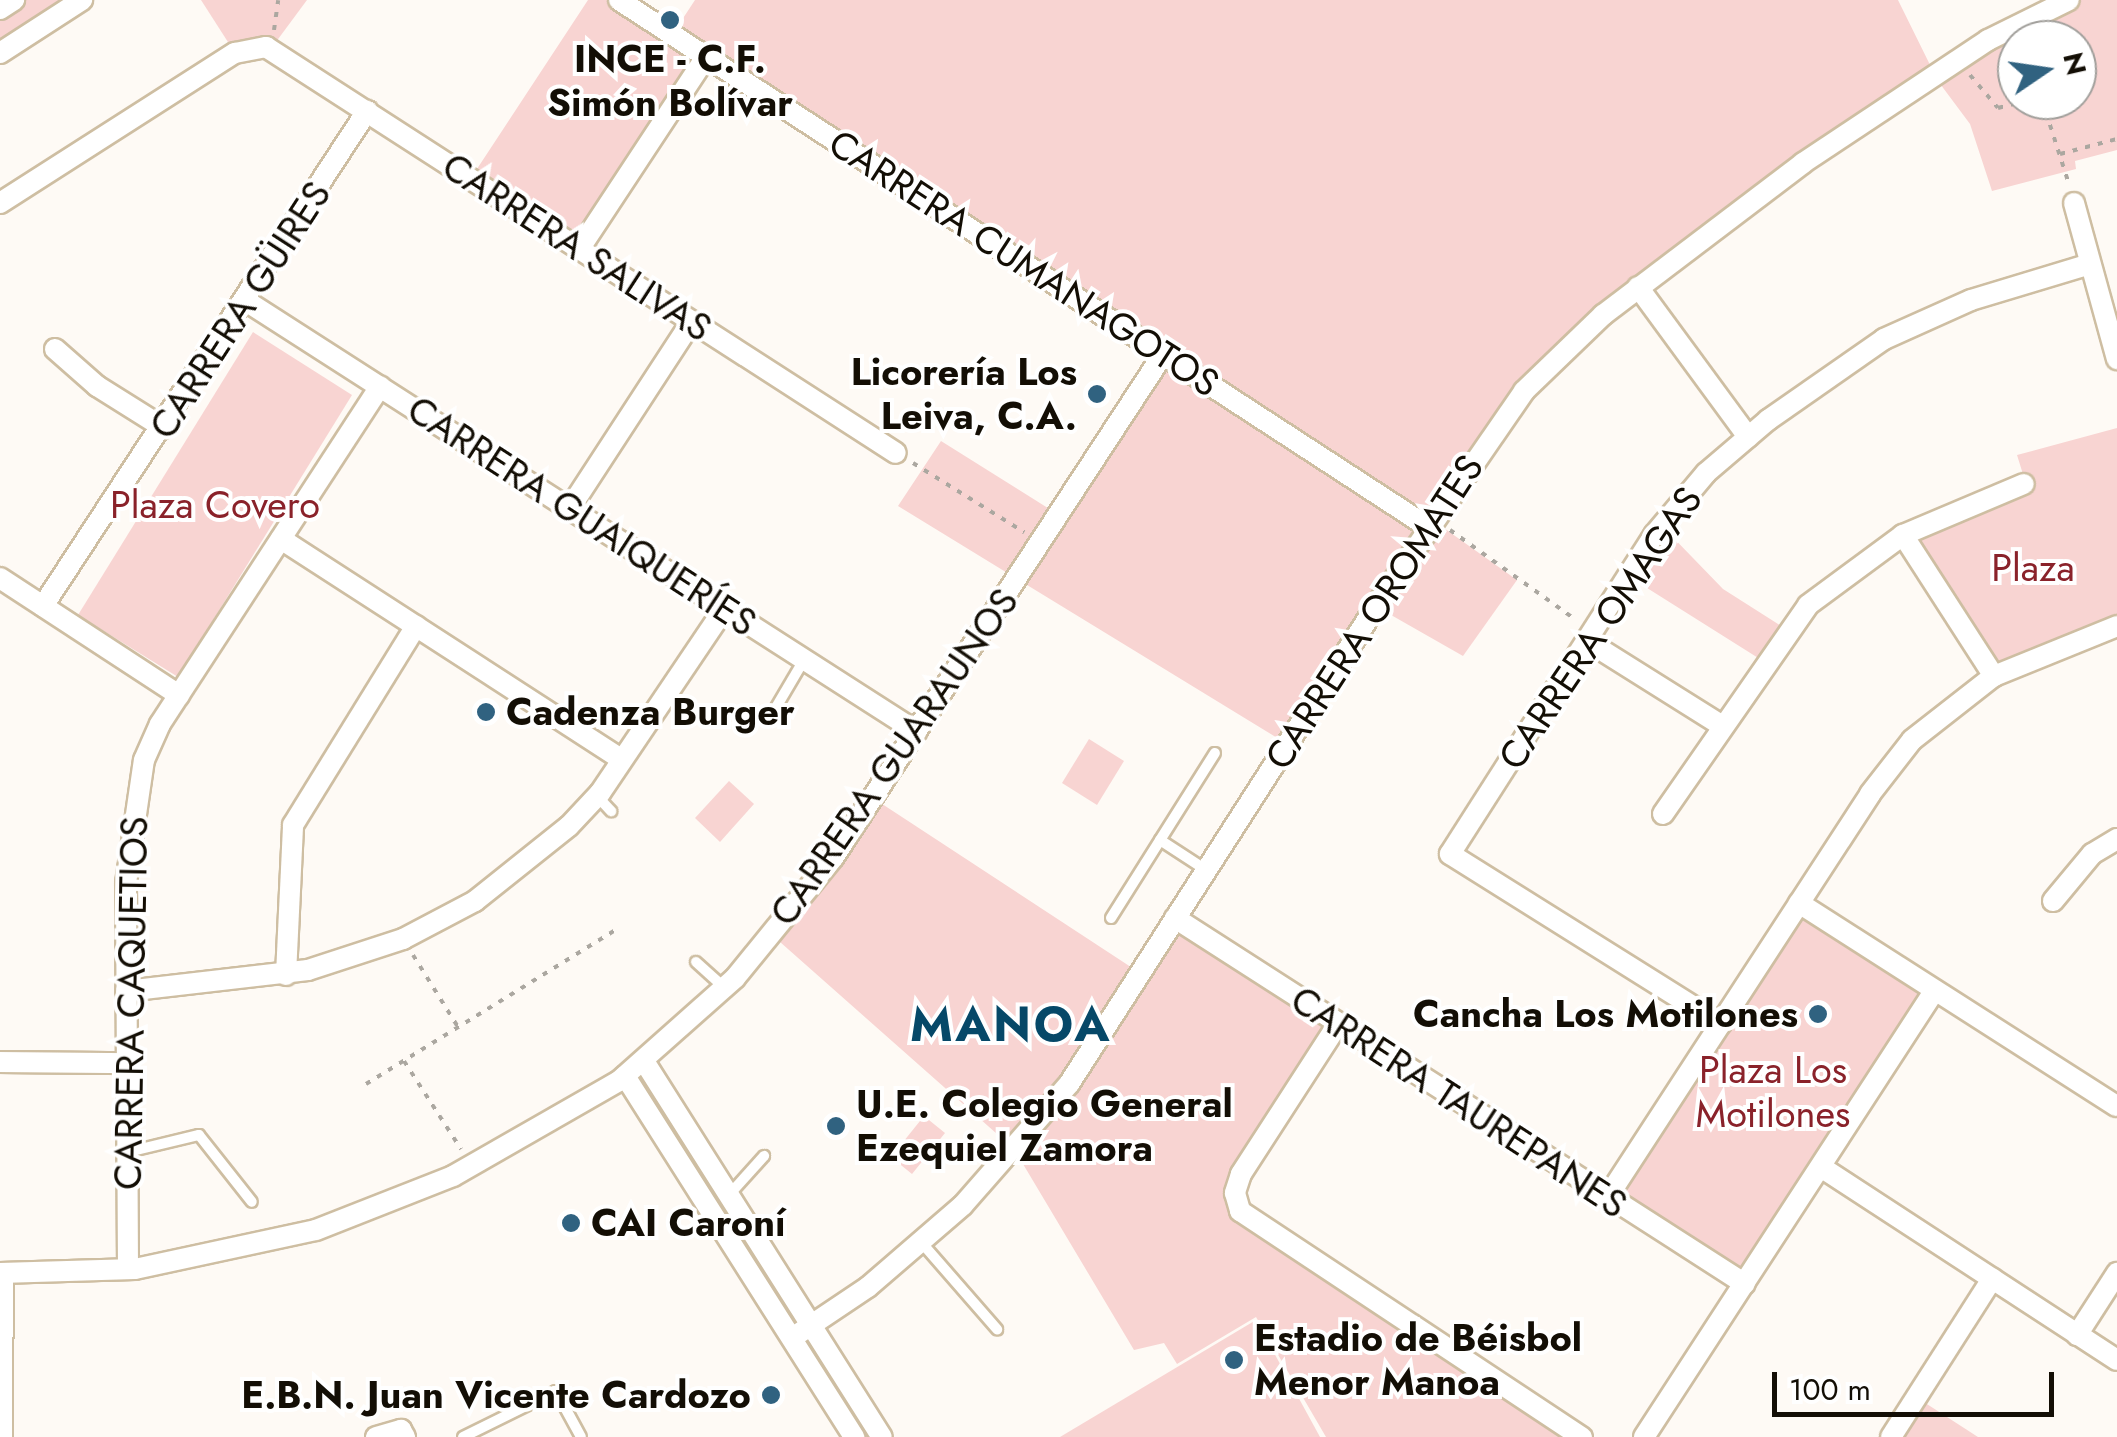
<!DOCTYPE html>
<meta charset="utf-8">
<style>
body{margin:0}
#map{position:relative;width:2117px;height:1437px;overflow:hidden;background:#fefaf5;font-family:Jost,sans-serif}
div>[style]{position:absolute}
.green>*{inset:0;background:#f8d4d2}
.path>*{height:4px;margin-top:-2px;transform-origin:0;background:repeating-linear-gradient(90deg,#aba7a0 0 5px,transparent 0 13px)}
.roads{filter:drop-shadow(2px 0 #cebea2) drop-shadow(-2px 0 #cebea2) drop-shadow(0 2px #cebea2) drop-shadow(0 -2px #cebea2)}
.service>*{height:10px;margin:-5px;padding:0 5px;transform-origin:5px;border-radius:5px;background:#fff}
.minor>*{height:20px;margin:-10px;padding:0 10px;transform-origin:10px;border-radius:10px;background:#fff}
.dots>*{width:28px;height:28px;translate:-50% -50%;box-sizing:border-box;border:5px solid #fff;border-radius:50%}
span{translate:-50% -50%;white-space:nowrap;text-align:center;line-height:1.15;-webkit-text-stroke:8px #fff;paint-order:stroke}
.poi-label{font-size:38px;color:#130e05;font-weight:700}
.right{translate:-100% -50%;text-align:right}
.left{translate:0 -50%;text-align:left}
.street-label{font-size:38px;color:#130e05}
.park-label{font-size:38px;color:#8a222a}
.district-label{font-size:48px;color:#064868;font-weight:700;letter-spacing:2.5px}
.north{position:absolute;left:1997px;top:20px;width:100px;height:100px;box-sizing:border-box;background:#fff;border:2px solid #a19f9b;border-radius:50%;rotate:77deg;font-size:28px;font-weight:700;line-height:40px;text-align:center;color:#130e05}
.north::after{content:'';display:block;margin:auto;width:35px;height:45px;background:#306280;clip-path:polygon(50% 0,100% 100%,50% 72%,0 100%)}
.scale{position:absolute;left:1772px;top:1372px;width:282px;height:45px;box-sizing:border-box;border:5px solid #130e05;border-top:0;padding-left:12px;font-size:30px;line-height:35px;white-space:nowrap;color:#130e05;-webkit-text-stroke:8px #fff;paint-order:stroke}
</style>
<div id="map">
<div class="green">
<div style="clip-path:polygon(14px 0,82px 0,0 53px,0 9px)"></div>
<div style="clip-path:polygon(201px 0,307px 0,270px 50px,235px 53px)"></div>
<div style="clip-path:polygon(588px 0,619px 0,672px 35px,695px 0,1898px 0,1935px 75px,1564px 350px,1287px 744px,898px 506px,941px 441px,1059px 515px,1163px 354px,706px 57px,580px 248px,471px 178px)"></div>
<div style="clip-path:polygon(evenodd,2077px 0,2117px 0,2117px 150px,2075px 161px,2076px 169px,1992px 191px,1970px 124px,1935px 77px,2077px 0,2017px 40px,2077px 40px,2077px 100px,2017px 100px,2017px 40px)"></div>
<div style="clip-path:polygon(253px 332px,352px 395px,178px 677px,78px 615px)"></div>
<div style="clip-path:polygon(2117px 428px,2117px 624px,1995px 673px,1906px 536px,2026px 484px,2017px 455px)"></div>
<div style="clip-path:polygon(1434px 521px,1517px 580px,1463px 656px,1377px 607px)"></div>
<div style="clip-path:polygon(1662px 526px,1723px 589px,1786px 629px,1763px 661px,1628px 576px)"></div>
<div style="clip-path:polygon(1089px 739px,1124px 761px,1097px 805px,1062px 783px)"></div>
<div style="clip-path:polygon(729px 781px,754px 804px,720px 842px,695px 818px)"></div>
<div style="clip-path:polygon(873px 798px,1140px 973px,1175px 918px,1338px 1024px,1236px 1203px,1582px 1437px,1326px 1437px,1256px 1317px,1177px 1364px,1164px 1343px,1134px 1350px,1014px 1149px,771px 934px)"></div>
<div style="clip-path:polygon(1799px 903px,1935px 990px,1745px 1284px,1607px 1198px)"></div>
<div style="clip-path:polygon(644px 1061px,882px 1437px,854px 1437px,625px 1076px)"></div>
<div style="clip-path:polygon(924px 1116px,945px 1133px,912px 1174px,891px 1157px)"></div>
<div style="clip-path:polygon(1256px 1320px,1320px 1437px,1060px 1437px)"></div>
<div style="clip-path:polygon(1916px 1397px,1978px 1437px,1890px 1437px)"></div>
</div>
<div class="path">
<div style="left:274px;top:30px;width:30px;rotate:-82deg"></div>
<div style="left:1970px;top:75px;width:43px;rotate:49.7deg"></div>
<div style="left:1998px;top:108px;width:30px;rotate:-15deg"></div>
<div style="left:2042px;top:100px;width:88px;rotate:72.2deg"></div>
<div style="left:2060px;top:154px;width:59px;rotate:-14.7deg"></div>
<div style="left:913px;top:463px;width:131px;rotate:31.9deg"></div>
<div style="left:1450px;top:530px;width:155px;rotate:35.5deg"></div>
<div style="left:413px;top:955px;width:85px;rotate:58deg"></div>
<div style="left:404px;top:1061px;width:105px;rotate:57.1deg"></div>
<div style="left:366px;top:1084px;width:295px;rotate:-31.7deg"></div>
</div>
<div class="roads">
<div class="service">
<div style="left:768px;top:721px;width:71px;rotate:-59.5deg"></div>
<div style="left:597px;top:796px;width:21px;rotate:47deg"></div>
<div style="left:1160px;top:840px;width:55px;rotate:33.1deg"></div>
<div style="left:1111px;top:918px;width:195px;rotate:-57.8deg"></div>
<div style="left:696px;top:962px;width:39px;rotate:42deg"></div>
<div style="left:128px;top:1152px;width:73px;rotate:-13.5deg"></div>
<div style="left:199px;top:1135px;width:85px;rotate:51.7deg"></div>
<div style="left:728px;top:1196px;width:54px;rotate:-48deg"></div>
<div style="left:921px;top:1242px;width:116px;rotate:48.9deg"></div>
<div style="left:463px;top:1437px;width:104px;rotate:-26.3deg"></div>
<div style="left:556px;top:1391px;width:52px;rotate:61.5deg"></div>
</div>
<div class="minor">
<div style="left:619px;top:0;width:966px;rotate:33.08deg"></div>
<div style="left:0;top:9px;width:17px;rotate:-33deg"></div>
<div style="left:0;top:53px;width:98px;rotate:-32.9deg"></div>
<div style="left:0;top:203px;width:279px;rotate:-32.6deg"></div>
<div style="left:235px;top:53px;width:32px;rotate:-11deg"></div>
<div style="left:266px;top:47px;width:749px;rotate:32.8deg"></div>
<div style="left:2074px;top:203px;width:162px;rotate:74.6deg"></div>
<div style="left:580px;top:248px;width:229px;rotate:-56.6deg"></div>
<div style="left:1638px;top:287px;width:186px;rotate:53.7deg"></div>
<div style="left:246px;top:301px;width:797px;rotate:32.71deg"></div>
<div style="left:55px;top:349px;width:56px;rotate:41.4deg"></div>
<div style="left:97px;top:386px;width:79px;rotate:32.1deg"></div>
<div style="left:570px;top:508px;width:223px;rotate:-56.9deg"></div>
<div style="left:1903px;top:535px;width:168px;rotate:57.2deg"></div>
<div style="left:281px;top:539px;width:406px;rotate:32.9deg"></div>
<div style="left:0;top:578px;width:214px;rotate:33.2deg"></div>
<div style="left:43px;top:606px;width:592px;rotate:-56.79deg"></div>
<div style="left:1587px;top:641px;width:158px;rotate:32.1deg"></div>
<div style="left:1663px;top:814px;width:254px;rotate:-55.2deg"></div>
<div style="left:1808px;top:605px;width:118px;rotate:-36.4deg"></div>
<div style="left:1903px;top:535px;width:131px;rotate:-22.9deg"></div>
<div style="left:2053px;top:901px;width:61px;rotate:-50.3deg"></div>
<div style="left:2092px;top:854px;width:29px;rotate:-31deg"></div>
<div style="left:1799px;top:903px;width:377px;rotate:32.6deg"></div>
<div style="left:1175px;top:918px;width:677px;rotate:32.7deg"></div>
<div style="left:286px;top:975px;width:150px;rotate:-87.3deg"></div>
<div style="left:293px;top:825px;width:234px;rotate:-58.3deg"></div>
<div style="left:126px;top:991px;width:183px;rotate:-6.6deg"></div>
<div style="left:308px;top:970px;width:100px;rotate:-18.1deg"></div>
<div style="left:403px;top:939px;width:81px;rotate:-27.8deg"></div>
<div style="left:475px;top:901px;width:120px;rotate:-38.6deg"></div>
<div style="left:569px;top:826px;width:45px;rotate:-46.8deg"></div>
<div style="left:600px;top:793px;width:223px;rotate:-56deg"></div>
<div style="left:1338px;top:1024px;width:179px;rotate:122.9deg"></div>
<div style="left:1241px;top:1174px;width:20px;rotate:108deg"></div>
<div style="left:1235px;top:1193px;width:19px;rotate:74deg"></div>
<div style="left:1240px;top:1211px;width:410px;rotate:33.5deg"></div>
<div style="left:1721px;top:1024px;width:320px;rotate:-147.9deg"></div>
<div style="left:1450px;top:854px;width:379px;rotate:-57.4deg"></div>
<div style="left:1654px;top:535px;width:81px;rotate:-50deg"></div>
<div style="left:1706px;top:473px;width:82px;rotate:-40.5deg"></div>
<div style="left:1768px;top:420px;width:141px;rotate:-34.9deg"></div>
<div style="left:1884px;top:339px;width:95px;rotate:-24.1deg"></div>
<div style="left:1971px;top:300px;width:124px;rotate:-16.8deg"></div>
<div style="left:644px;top:1061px;width:445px;rotate:57.7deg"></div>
<div style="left:0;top:1062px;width:126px;rotate:0.5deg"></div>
<div style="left:625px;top:1076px;width:428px;rotate:57.6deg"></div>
<div style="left:1821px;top:1167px;width:353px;rotate:33.1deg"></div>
<div style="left:1607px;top:1198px;width:482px;rotate:-56.9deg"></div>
<div style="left:1870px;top:794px;width:68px;rotate:-52.1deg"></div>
<div style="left:1912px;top:740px;width:104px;rotate:-38deg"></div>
<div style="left:1994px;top:676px;width:133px;rotate:-22.1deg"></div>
<div style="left:128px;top:1269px;width:386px;rotate:-90.3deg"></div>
<div style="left:126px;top:883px;width:124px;rotate:-81.7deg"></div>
<div style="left:144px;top:760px;width:39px;rotate:-66deg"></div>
<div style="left:160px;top:724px;width:403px;rotate:-56.9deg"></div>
<div style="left:0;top:1273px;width:135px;rotate:-1.7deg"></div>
<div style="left:135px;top:1269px;width:185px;rotate:-12.2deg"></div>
<div style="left:316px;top:1230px;width:147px;rotate:-21.5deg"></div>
<div style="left:453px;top:1176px;width:191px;rotate:-29.8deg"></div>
<div style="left:619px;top:1081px;width:155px;rotate:-41.6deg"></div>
<div style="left:735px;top:978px;width:155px;rotate:-50.8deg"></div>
<div style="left:833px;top:858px;width:604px;rotate:-56.76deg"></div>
<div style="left:2077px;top:1335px;width:74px;rotate:-57.2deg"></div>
<div style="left:792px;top:1338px;width:92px;rotate:-33.9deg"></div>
<div style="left:868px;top:1287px;width:125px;rotate:-40.8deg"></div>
<div style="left:963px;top:1205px;width:161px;rotate:-48.8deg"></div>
<div style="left:1069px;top:1084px;width:572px;rotate:-57.28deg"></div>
<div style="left:1378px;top:603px;width:257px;rotate:-55.4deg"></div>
<div style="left:1524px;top:391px;width:110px;rotate:-43.9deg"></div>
<div style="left:1603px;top:315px;width:251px;rotate:-37.2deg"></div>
<div style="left:1803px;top:163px;width:222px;rotate:-33.6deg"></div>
<div style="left:1988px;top:40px;width:90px;rotate:-26.3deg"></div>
<div style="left:2px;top:1437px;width:164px;rotate:-89.7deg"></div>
<div style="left:376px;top:1437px;width:26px;rotate:-16deg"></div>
<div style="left:401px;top:1430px;width:8px;rotate:60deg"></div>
<div style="left:1644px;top:1437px;width:533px;rotate:-56.94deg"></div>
<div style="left:1891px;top:1437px;width:188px;rotate:-57.4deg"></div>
</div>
</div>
<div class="dots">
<div style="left:670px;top:20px;background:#306280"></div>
<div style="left:1097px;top:394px;background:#306280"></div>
<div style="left:486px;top:712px;background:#306280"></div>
<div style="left:1818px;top:1014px;background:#306280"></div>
<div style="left:836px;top:1126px;background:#306280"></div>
<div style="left:571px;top:1223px;background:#306280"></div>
<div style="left:1234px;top:1360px;background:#306280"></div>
<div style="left:771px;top:1395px;background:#306280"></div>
</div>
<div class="poi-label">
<span style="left:670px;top:81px">INCE - C.F.<br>Simón Bolívar</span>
<span class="right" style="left:1077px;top:394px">Licorería Los<br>Leiva, C.A.</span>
<span class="left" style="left:506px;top:712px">Cadenza Burger</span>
<span class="right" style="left:1798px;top:1014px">Cancha Los Motilones</span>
<span class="left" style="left:856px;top:1126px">U.E. Colegio General<br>Ezequiel Zamora</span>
<span class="left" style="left:591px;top:1223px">CAI Caroní</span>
<span class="left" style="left:1254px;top:1360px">Estadio de Béisbol<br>Menor Manoa</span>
<span class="right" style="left:751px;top:1395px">E.B.N. Juan Vicente Cardozo</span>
</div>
<div class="street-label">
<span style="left:577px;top:247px;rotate:33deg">CARRERA SALIVAS</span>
<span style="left:1024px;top:263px;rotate:33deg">CARRERA CUMANAGOTOS</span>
<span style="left:240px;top:310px;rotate:-57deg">CARRERA GÜIRES</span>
<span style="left:582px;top:516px;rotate:33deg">CARRERA GUAIQUERÍES</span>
<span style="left:1374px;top:612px;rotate:-57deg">CARRERA OROMATES</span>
<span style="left:1600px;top:628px;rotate:-56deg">CARRERA OMAGAS</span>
<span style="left:894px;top:757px;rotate:-55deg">CARRERA GUARAUNOS</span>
<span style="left:131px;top:1003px;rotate:-89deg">CARRERA CAQUETIOS</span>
<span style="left:1459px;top:1102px;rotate:33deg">CARRERA TAUREPANES</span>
</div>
<div class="park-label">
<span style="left:215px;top:505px">Plaza Covero</span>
<span style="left:2033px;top:568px">Plaza</span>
<span style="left:1773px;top:1092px">Plaza Los<br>Motilones</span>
</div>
<div class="district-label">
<span style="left:1011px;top:1025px">MANOA</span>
</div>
<div class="north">N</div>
<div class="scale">100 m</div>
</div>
